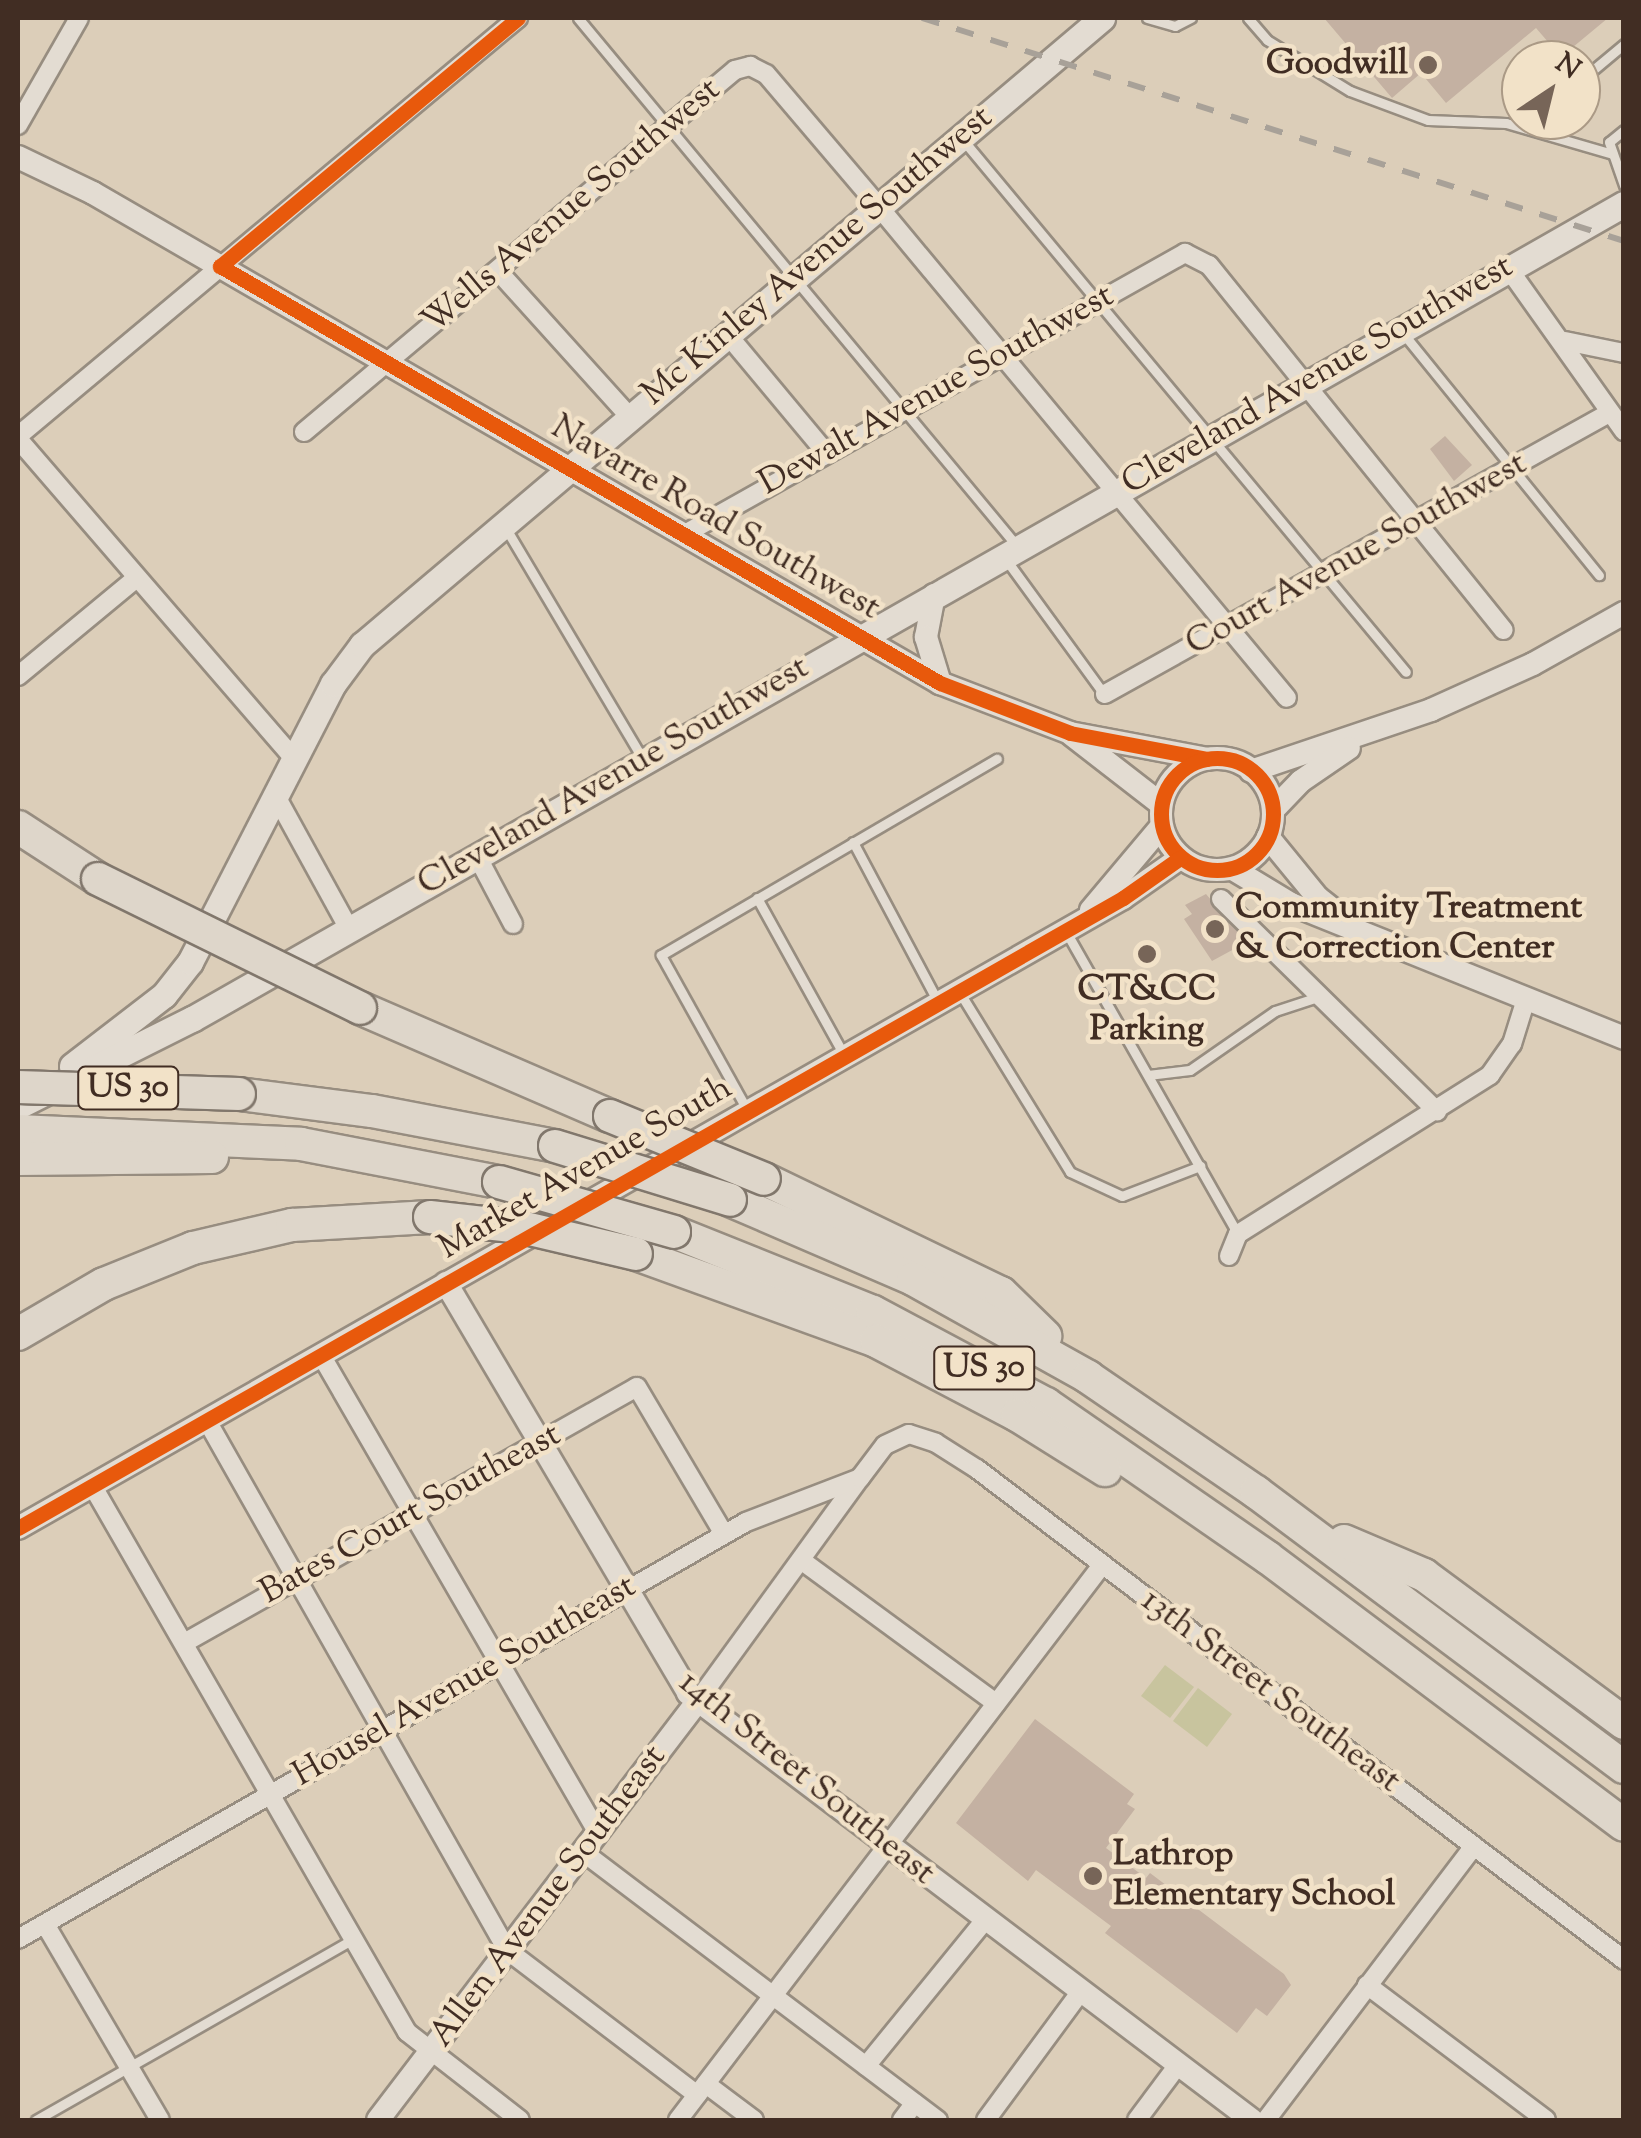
<!DOCTYPE html>
<style>
body{margin:0}
#map{position:relative;width:1641px;height:2138px;overflow:hidden;background:#dcceb9;font-family:"Sorts Mill Goudy",serif}
div>[style]{position:absolute}
.green>*{inset:0;background:#c8c49e}
.building>*{inset:0;background:#c4b1a2}
.roads{filter:drop-shadow(2px 0 #978d80) drop-shadow(-2px 0 #978d80) drop-shadow(0 2px #978d80) drop-shadow(0 -2px #978d80)}
.service>*{height:9px;margin:-4.5px;padding:0 4.5px;transform-origin:4.5px;border-radius:4.5px;background:#e3dcd2}
.minor>*{height:18px;margin:-9px;padding:0 9px;transform-origin:9px;border-radius:9px;background:#e3dcd2}
.tertiary>*{height:22px;margin:-11px;padding:0 11px;transform-origin:11px;border-radius:11px;background:#e3dcd2}
.tertiary>.ring{margin:-11px;padding:0;box-sizing:content-box;background:none;border:22px solid #e3dcd2;border-radius:50%}
.secondary>*{height:25px;margin:-12.5px;padding:0 12.5px;transform-origin:12.5px;border-radius:12.5px;background:#e3dcd2}
.motorway>*{height:32px;margin:-16px;padding:0 16px;transform-origin:16px;border-radius:16px;background:#ded6ca}
.rail>*{height:6px;margin-top:-3px;transform-origin:0;background:repeating-linear-gradient(90deg,#a8a198 0 18px,transparent 0 36px)}
.bridges{filter:drop-shadow(2px 0 #81776c) drop-shadow(-2px 0 #81776c) drop-shadow(0 2px #81776c) drop-shadow(0 -2px #81776c)}
.motorway-bridge>*{height:32px;margin:-16px;padding:0 16px;transform-origin:16px;border-radius:16px;background:#ded6ca}
.cycleway>*{height:15px;margin:-7.5px;padding:0 7.5px;transform-origin:7.5px;border-radius:7.5px;background:#e8590c}
.cycleway>.ring{margin:-7.5px;padding:0;box-sizing:content-box;background:none;border:15px solid #e8590c;border-radius:50%}
.dots>*{width:28px;height:28px;translate:-50% -50%;box-sizing:border-box;border:5px solid #f2e2c8;border-radius:50%}
span{translate:-50% -50%;white-space:nowrap;text-align:center;line-height:1.15;-webkit-text-stroke:9px #f2e2c8;paint-order:stroke}
.shield-label span{padding:2px 8px;background:#f2e2c8;border:2px solid;border-radius:8px;-webkit-text-stroke-width:0}
.shield-label{font-size:32px;color:#412d23;font-weight:700}
.poi-label{font-size:35px;color:#412d23;font-weight:700}
.right{translate:-100% -50%;text-align:right}
.left{translate:0 -50%;text-align:left}
.street-label{font-size:35px;color:#412d23}
.frame{position:absolute;inset:0;border:20px solid #412d23;pointer-events:none}
.north{position:absolute;left:1501px;top:40px;width:100px;height:100px;box-sizing:border-box;background:#f2e2c8;border:2px solid #ab9a86;border-radius:50%;rotate:35deg;font-size:28px;font-weight:700;line-height:40px;text-align:center;color:#412d23}
.north::after{content:'';display:block;margin:auto;width:35px;height:45px;background:#776558;clip-path:polygon(50% 0,100% 100%,50% 72%,0 100%)}
</style>
<div id="map">
<div class="green">
<div style="clip-path:polygon(1165px 1665px,1194px 1687px,1170px 1718px,1141px 1696px)"></div>
<div style="clip-path:polygon(1198px 1688px,1232px 1714px,1207px 1747px,1173px 1721px)"></div>
</div>
<div class="building">
<div style="clip-path:polygon(1324px 18px,1608px 18px,1561px 57px,1536px 28px,1446px 103px,1421px 73px,1392px 98px)"></div>
<div style="clip-path:polygon(1445px 436px,1472px 465px,1454px 481px,1430px 449px)"></div>
<div style="clip-path:polygon(1206px 894px,1247px 942px,1212px 961px,1184px 919px,1192px 914px,1185px 905px)"></div>
<div style="clip-path:polygon(1035px 1719px,1134px 1794px,1127px 1804px,1135px 1809px,1106px 1848px,1146px 1878px,1150px 1873px,1284px 1974px,1291px 1985px,1267px 2016px,1256px 2008px,1237px 2033px,1105px 1933px,1111px 1926px,1036px 1870px,1028px 1881px,956px 1823px)"></div>
</div>
<div class="roads">
<div class="service">
<div style="left:578px;top:18px;width:687px;rotate:50.26deg"></div>
<div style="left:1147px;top:18px;width:29px;rotate:16deg"></div>
<div style="left:1175px;top:26px;width:18px;rotate:-27deg"></div>
<div style="left:1248px;top:18px;width:29px;rotate:49deg"></div>
<div style="left:1267px;top:40px;width:97px;rotate:31.6deg"></div>
<div style="left:1350px;top:91px;width:83px;rotate:20.4deg"></div>
<div style="left:1428px;top:120px;width:78px;rotate:2.2deg"></div>
<div style="left:1506px;top:123px;width:111px;rotate:16.2deg"></div>
<div style="left:1581px;top:80px;width:56px;rotate:-39.9deg"></div>
<div style="left:1624px;top:130px;width:19px;rotate:141deg"></div>
<div style="left:1609px;top:142px;width:46px;rotate:70.8deg"></div>
<div style="left:963px;top:140px;width:692px;rotate:50.22deg"></div>
<div style="left:1402px;top:332px;width:313px;rotate:51deg"></div>
<div style="left:505px;top:527px;width:270px;rotate:59.3deg"></div>
<div style="left:1007px;top:561px;width:165px;rotate:53.9deg"></div>
<div style="left:853px;top:842px;width:181px;rotate:62deg"></div>
<div style="left:757px;top:898px;width:179px;rotate:61deg"></div>
<div style="left:1065px;top:930px;width:350px;rotate:60.4deg"></div>
<div style="left:960px;top:993px;width:210px;rotate:58.4deg"></div>
<div style="left:1070px;top:1172px;width:57px;rotate:24.8deg"></div>
<div style="left:1122px;top:1196px;width:84px;rotate:-21deg"></div>
<div style="left:1148px;top:1075px;width:42px;rotate:-6.8deg"></div>
<div style="left:1190px;top:1070px;width:103px;rotate:-34.8deg"></div>
<div style="left:1275px;top:1011px;width:45px;rotate:-18deg"></div>
<div style="left:746px;top:1108px;width:175px;rotate:-119.1deg"></div>
<div style="left:661px;top:955px;width:389px;rotate:-30.3deg"></div>
<div style="left:36px;top:2120px;width:364px;rotate:-29.7deg"></div>
</div>
<div class="minor">
<div style="left:18px;top:125px;width:123px;rotate:-60.3deg"></div>
<div style="left:1508px;top:268px;width:200px;rotate:54.6deg"></div>
<div style="left:498px;top:271px;width:195px;rotate:47.9deg"></div>
<div style="left:727px;top:334px;width:156px;rotate:50.2deg"></div>
<div style="left:1565px;top:341px;width:60px;rotate:11.5deg"></div>
<div style="left:304px;top:432px;width:563px;rotate:-40.03deg"></div>
<div style="left:735px;top:70px;width:16px;rotate:-15deg"></div>
<div style="left:750px;top:66px;width:18px;rotate:27deg"></div>
<div style="left:766px;top:74px;width:175px;rotate:49.6deg"></div>
<div style="left:879px;top:207px;width:638px;rotate:50.27deg"></div>
<div style="left:18px;top:436px;width:652px;rotate:-39.9deg"></div>
<div style="left:18px;top:439px;width:424px;rotate:49.2deg"></div>
<div style="left:683px;top:535px;width:576px;rotate:-29.33deg"></div>
<div style="left:1185px;top:253px;width:27px;rotate:27deg"></div>
<div style="left:1209px;top:265px;width:469px;rotate:51.1deg"></div>
<div style="left:18px;top:676px;width:151px;rotate:-39.6deg"></div>
<div style="left:1105px;top:694px;width:577px;rotate:-29.14deg"></div>
<div style="left:277px;top:798px;width:147px;rotate:61.2deg"></div>
<div style="left:477px;top:856px;width:77px;rotate:62.1deg"></div>
<div style="left:1221px;top:899px;width:303px;rotate:44.5deg"></div>
<div style="left:1229px;top:1256px;width:24px;rotate:-68deg"></div>
<div style="left:1238px;top:1234px;width:298px;rotate:-32.2deg"></div>
<div style="left:1490px;top:1075px;width:38px;rotate:-55deg"></div>
<div style="left:1512px;top:1044px;width:47px;rotate:-72.7deg"></div>
<div style="left:321px;top:1355px;width:552px;rotate:59.91deg"></div>
<div style="left:206px;top:1419px;width:610px;rotate:60.45deg"></div>
<div style="left:507px;top:1950px;width:239px;rotate:37.3deg"></div>
<div style="left:92px;top:1485px;width:631px;rotate:60.06deg"></div>
<div style="left:407px;top:2032px;width:143px;rotate:37.9deg"></div>
<div style="left:801px;top:1560px;width:242px;rotate:36.3deg"></div>
<div style="left:184px;top:1643px;width:520px;rotate:-29.47deg"></div>
<div style="left:637px;top:1387px;width:171px;rotate:59.4deg"></div>
<div style="left:697px;top:1702px;width:277px;rotate:-54deg"></div>
<div style="left:583px;top:1852px;width:445px;rotate:37.1deg"></div>
<div style="left:45px;top:1924px;width:227px;rotate:59.6deg"></div>
<div style="left:18px;top:1939px;width:839px;rotate:-29.8deg"></div>
<div style="left:746px;top:1522px;width:122px;rotate:-21.1deg"></div>
<div style="left:860px;top:1478px;width:41px;rotate:-52.9deg"></div>
<div style="left:885px;top:1445px;width:26px;rotate:-25deg"></div>
<div style="left:909px;top:1434px;width:28px;rotate:18deg"></div>
<div style="left:936px;top:1443px;width:49px;rotate:32.4deg"></div>
<div style="left:977px;top:1469px;width:812px;rotate:37.19deg"></div>
<div style="left:1367px;top:1985px;width:224px;rotate:37deg"></div>
<div style="left:866px;top:2066px;width:188px;rotate:-50.8deg"></div>
<div style="left:706px;top:2084px;width:60px;rotate:36.9deg"></div>
<div style="left:678px;top:2120px;width:698px;rotate:-52.62deg"></div>
<div style="left:902px;top:2120px;width:21px;rotate:-53deg"></div>
<div style="left:986px;top:2120px;width:160px;rotate:-53.6deg"></div>
<div style="left:1137px;top:2120px;width:69px;rotate:-53.3deg"></div>
<div style="left:1266px;top:2120px;width:344px;rotate:-52.8deg"></div>
</div>
<div class="tertiary">
<div style="left:18px;top:157px;width:83px;rotate:25.6deg"></div>
<div style="left:93px;top:193px;width:979px;rotate:30.05deg"></div>
<div style="left:940px;top:683px;width:139px;rotate:21deg"></div>
<div style="left:1070px;top:733px;width:139px;rotate:10.7deg"></div>
<div style="left:934px;top:595px;width:43px;rotate:100.8deg"></div>
<div style="left:926px;top:637px;width:48px;rotate:73.1deg"></div>
<div style="left:1072px;top:735px;width:113px;rotate:37.8deg"></div>
<div class="ring" style="left:1161px;top:758px;width:90px;height:90px"></div>
<div style="left:1251px;top:771px;width:190px;rotate:-18.7deg"></div>
<div style="left:1431px;top:710px;width:112px;rotate:-24.3deg"></div>
<div style="left:1533px;top:664px;width:104px;rotate:-29.3deg"></div>
<div style="left:1273px;top:810px;width:40px;rotate:-46deg"></div>
<div style="left:1301px;top:781px;width:58px;rotate:-34.5deg"></div>
<div style="left:1268px;top:837px;width:79px;rotate:50.7deg"></div>
<div style="left:1318px;top:898px;width:29px;rotate:38deg"></div>
<div style="left:1233px;top:869px;width:68px;rotate:31.1deg"></div>
<div style="left:1291px;top:904px;width:359px;rotate:21.9deg"></div>
<div style="left:1091px;top:910px;width:109px;rotate:-49.9deg"></div>
<div style="left:446px;top:1283px;width:476px;rotate:59.4deg"></div>
<div style="left:688px;top:1693px;width:707px;rotate:37.13deg"></div>
<div style="left:18px;top:1528px;width:1272px;rotate:-29.69deg"></div>
<div style="left:1123px;top:898px;width:70px;rotate:-35.1deg"></div>
<div style="left:378px;top:2120px;width:526px;rotate:-52.65deg"></div>
</div>
<div class="secondary">
<div style="left:72px;top:1066px;width:116px;rotate:-37.7deg"></div>
<div style="left:164px;top:995px;width:42px;rotate:-51.8deg"></div>
<div style="left:190px;top:962px;width:313px;rotate:-62.8deg"></div>
<div style="left:333px;top:684px;width:49px;rotate:-53.4deg"></div>
<div style="left:362px;top:645px;width:970px;rotate:-40.27deg"></div>
<div style="left:18px;top:1106px;width:195px;rotate:-26.6deg"></div>
<div style="left:192px;top:1019px;width:1648px;rotate:-29.65deg"></div>
</div>
<div class="motorway">
<div style="left:18px;top:827px;width:95px;rotate:33deg"></div>
<div style="left:360px;top:1008px;width:272px;rotate:23.4deg"></div>
<div style="left:239px;top:1094px;width:134px;rotate:7.3deg"></div>
<div style="left:372px;top:1111px;width:186px;rotate:10.8deg"></div>
<div style="left:18px;top:1131px;width:283px;rotate:2.6deg"></div>
<div style="left:301px;top:1144px;width:202px;rotate:10.9deg"></div>
<div style="left:18px;top:1159px;width:194px;rotate:-0.6deg"></div>
<div style="left:764px;top:1179px;width:263px;rotate:25.7deg"></div>
<div style="left:1001px;top:1293px;width:62px;rotate:44.3deg"></div>
<div style="left:730px;top:1200px;width:199px;rotate:23.3deg"></div>
<div style="left:913px;top:1279px;width:201px;rotate:29.2deg"></div>
<div style="left:1088px;top:1377px;width:204px;rotate:34.4deg"></div>
<div style="left:1256px;top:1492px;width:459px;rotate:36.8deg"></div>
<div style="left:674px;top:1232px;width:214px;rotate:21.9deg"></div>
<div style="left:873px;top:1312px;width:196px;rotate:28deg"></div>
<div style="left:1046px;top:1404px;width:269px;rotate:34.7deg"></div>
<div style="left:1267px;top:1557px;width:446px;rotate:36.9deg"></div>
<div style="left:636px;top:1254px;width:255px;rotate:19.9deg"></div>
<div style="left:876px;top:1341px;width:159px;rotate:27.7deg"></div>
<div style="left:1017px;top:1415px;width:104px;rotate:32deg"></div>
<div style="left:18px;top:1334px;width:99px;rotate:-30.2deg"></div>
<div style="left:104px;top:1284px;width:96px;rotate:-22deg"></div>
<div style="left:193px;top:1248px;width:102px;rotate:-13.1deg"></div>
<div style="left:292px;top:1225px;width:138px;rotate:-3.3deg"></div>
<div style="left:1344px;top:1541px;width:87px;rotate:23deg"></div>
<div style="left:1424px;top:1575px;width:249px;rotate:36.5deg"></div>
</div>
</div>
<div class="rail">
<div style="left:922px;top:18px;width:737px;rotate:17.62deg"></div>
</div>
<div class="bridges">
<div class="motorway-bridge">
<div style="left:98px;top:879px;width:292px;rotate:26.2deg"></div>
<div style="left:18px;top:1087px;width:221px;rotate:1.8deg"></div>
<div style="left:610px;top:1116px;width:166px;rotate:22.2deg"></div>
<div style="left:555px;top:1146px;width:183px;rotate:17.1deg"></div>
<div style="left:499px;top:1182px;width:182px;rotate:15.9deg"></div>
<div style="left:430px;top:1217px;width:92px;rotate:6.3deg"></div>
<div style="left:521px;top:1227px;width:118px;rotate:13.2deg"></div>
</div>
</div>
<div class="cycleway">
<div style="left:518px;top:18px;width:388px;rotate:140.2deg"></div>
<div style="left:220px;top:266px;width:832px;rotate:30.08deg"></div>
<div style="left:940px;top:683px;width:139px;rotate:21deg"></div>
<div style="left:1070px;top:733px;width:139px;rotate:10.7deg"></div>
<div class="ring" style="left:1161px;top:758px;width:97px;height:97px"></div>
<div style="left:18px;top:1528px;width:1272px;rotate:-29.69deg"></div>
<div style="left:1123px;top:898px;width:70px;rotate:-35.1deg"></div>
</div>
<div class="dots">
<div style="left:1428px;top:65px;background:#776558"></div>
<div style="left:1215px;top:929px;background:#776558"></div>
<div style="left:1147px;top:954px;background:#776558"></div>
<div style="left:1093px;top:1876px;background:#776558"></div>
</div>
<div class="shield-label">
<span style="left:128px;top:1088px">US 30</span>
<span style="left:984px;top:1368px">US 30</span>
</div>
<div class="poi-label">
<span class="right" style="left:1408px;top:65px">Goodwill</span>
<span class="left" style="left:1235px;top:929px">Community Treatment<br>&amp; Correction Center</span>
<span style="left:1147px;top:1011px">CT&amp;CC<br>Parking</span>
<span class="left" style="left:1113px;top:1876px">Lathrop<br>Elementary School</span>
</div>
<div class="street-label">
<span style="left:572px;top:207px;rotate:-40deg">Wells Avenue Southwest</span>
<span style="left:818px;top:257px;rotate:-40deg">Mc Kinley Avenue Southwest</span>
<span style="left:1318px;top:376px;rotate:-30deg">Cleveland Avenue Southwest</span>
<span style="left:937px;top:391px;rotate:-29deg">Dewalt Avenue Southwest</span>
<span style="left:715px;top:519px;rotate:30deg">Navarre Road Southwest</span>
<span style="left:1357px;top:555px;rotate:-29deg">Court Avenue Southwest</span>
<span style="left:614px;top:777px;rotate:-30deg">Cleveland Avenue Southwest</span>
<span style="left:586px;top:1169px;rotate:-30deg">Market Avenue South</span>
<span style="left:411px;top:1515px;rotate:-29deg">Bates Court Southeast</span>
<span style="left:465px;top:1682px;rotate:-30deg">Housel Avenue Southeast</span>
<span style="left:1270px;top:1692px;rotate:37deg">13th Street Southeast</span>
<span style="left:806px;top:1779px;rotate:39deg">14th Street Southeast</span>
<span style="left:549px;top:1897px;rotate:-53deg">Allen Avenue Southeast</span>
</div>
<div class="frame"></div>
<div class="north">N</div>
</div>
